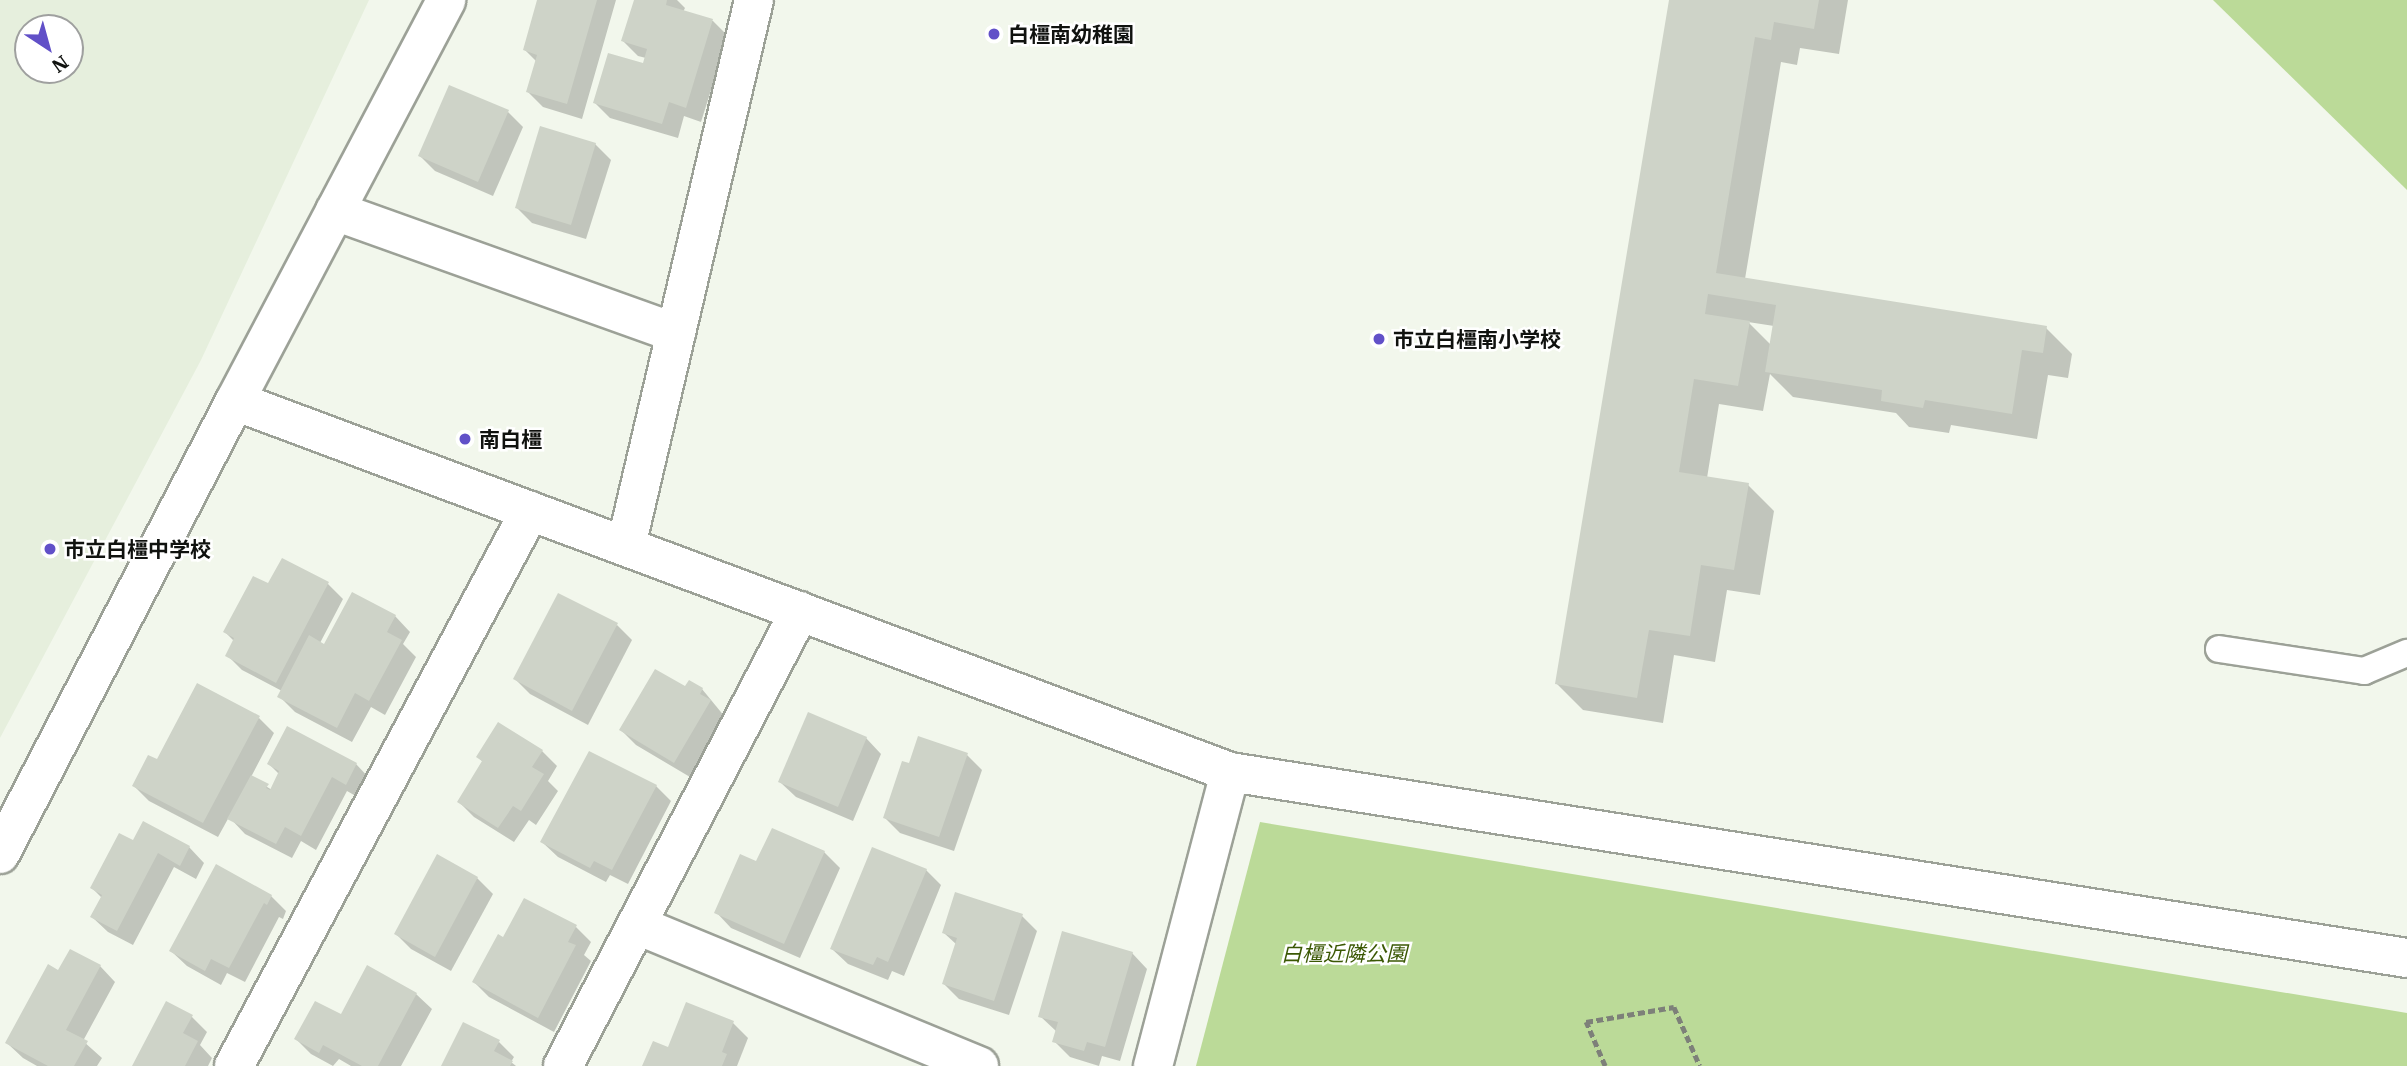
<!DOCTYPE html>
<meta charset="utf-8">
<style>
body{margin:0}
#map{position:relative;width:2407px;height:1066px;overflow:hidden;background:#f2f7ec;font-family:"IBM Plex Serif","Noto Sans JP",serif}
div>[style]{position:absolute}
.built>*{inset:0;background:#e6efdd}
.green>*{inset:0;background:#bbda98}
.shadow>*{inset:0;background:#0003}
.building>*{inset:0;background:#ced3c8}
.path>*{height:4.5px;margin-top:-2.25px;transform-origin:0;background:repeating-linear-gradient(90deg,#7d8079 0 7px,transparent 0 10.5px)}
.roads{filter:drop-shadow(2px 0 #9ca197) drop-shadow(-2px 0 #9ca197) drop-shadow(0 2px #9ca197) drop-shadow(0 -2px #9ca197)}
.service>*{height:26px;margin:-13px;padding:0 13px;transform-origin:13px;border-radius:13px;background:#fff}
.minor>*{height:38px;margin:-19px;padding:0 19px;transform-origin:19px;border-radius:19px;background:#fff}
.tertiary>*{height:38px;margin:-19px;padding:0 19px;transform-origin:19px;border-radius:19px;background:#fff}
.dots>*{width:19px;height:19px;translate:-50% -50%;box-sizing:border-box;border:4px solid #fff;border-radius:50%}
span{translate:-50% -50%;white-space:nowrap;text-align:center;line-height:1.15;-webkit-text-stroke:5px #fff;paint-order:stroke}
.poi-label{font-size:21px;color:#10120f;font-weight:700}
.left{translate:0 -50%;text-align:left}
.park-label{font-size:21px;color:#3b5804;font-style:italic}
.north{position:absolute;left:14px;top:14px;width:70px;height:70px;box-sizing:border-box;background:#fff;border:2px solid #9fa09f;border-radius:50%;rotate:144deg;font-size:19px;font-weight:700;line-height:28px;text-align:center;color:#10120f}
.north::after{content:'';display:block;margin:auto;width:24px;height:32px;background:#6150c8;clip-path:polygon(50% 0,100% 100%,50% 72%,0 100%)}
</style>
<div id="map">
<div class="built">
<div style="clip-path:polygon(evenodd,0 0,369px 0,201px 360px,0 738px,0 0,28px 28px,70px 28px,70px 70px,28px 70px,28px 28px)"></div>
</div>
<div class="green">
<div style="clip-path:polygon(2213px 0,2407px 0,2407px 190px)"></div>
<div style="clip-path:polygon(1260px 822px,2407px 1013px,2407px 1066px,1196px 1066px)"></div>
</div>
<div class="shadow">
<div style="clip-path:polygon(539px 0,616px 0,582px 119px,543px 107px,528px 92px,537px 62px,525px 50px)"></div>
<div style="clip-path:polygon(635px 0,677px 0,685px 8px,683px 12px,713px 21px,728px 36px,701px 122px,684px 116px,678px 138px,610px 118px,595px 103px,644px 65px,646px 58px,638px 56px,623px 41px)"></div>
<div style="clip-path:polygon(evenodd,1671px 0,1848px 0,1839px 54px,1800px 48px,1797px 65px,1781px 62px,1745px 279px,2046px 328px,2072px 354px,2068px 378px,2048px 375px,2037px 439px,1951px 425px,1949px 433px,1909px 427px,1896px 413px,1793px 397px,1770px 374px,1763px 411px,1719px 404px,1707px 478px,1748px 485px,1774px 511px,1760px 595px,1727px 590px,1715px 662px,1674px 655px,1663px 723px,1583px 710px,1557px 684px,1671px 0,1748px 322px,1774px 326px,1771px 345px,1748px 322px)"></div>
<div style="clip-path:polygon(508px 112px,523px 127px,493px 196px,435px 171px,420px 156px)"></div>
<div style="clip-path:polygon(595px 144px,611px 160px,586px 239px,532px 223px,516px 207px)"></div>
<div style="clip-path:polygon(328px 584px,343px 599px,320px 643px,325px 646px,395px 616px,410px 632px,403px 644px,416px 657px,385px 715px,371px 707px,352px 742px,295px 712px,279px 696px,282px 691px,242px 670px,227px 655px,234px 641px,225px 632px,269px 586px)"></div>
<div style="clip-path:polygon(617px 625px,632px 640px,588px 725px,530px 694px,515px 679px)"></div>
<div style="clip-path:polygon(686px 688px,702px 689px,725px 717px,690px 777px,636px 745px,621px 730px)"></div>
<div style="clip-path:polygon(259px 718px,274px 733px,251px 777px,272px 790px,279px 774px,269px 764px,356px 764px,371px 780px,361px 799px,347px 791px,316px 850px,301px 841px,292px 858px,245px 834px,229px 817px,218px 837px,149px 801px,134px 786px,158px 761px)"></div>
<div style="clip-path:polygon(866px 738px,881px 754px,853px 821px,796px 797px,780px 782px)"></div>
<div style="clip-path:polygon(542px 751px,557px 766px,548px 781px,558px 791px,536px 825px,529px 820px,514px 842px,474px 817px,459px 802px,484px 763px,478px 757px)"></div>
<div style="clip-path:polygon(967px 755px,982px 770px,954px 851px,900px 833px,885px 818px,910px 765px)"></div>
<div style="clip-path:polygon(656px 786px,671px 801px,628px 884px,610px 875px,606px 882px,558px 857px,542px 842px)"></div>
<div style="clip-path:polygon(773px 830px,824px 852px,840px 868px,800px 958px,731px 928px,716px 912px,757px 864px)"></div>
<div style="clip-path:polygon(133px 842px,189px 847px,204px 863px,196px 879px,174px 867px,133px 945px,108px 932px,92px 917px,102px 898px,92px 888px)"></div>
<div style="clip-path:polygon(437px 857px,477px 878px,493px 894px,451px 971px,411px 949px,396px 934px)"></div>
<div style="clip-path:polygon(926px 870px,941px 885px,904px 976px,892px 971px,888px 980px,848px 964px,832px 949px)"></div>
<div style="clip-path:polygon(271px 896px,286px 911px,283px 919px,279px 917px,245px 982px,227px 973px,221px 985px,187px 966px,171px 951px)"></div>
<div style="clip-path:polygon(1022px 916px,1037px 931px,1009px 1015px,959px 999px,944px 984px,957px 945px,944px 933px)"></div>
<div style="clip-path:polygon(576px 927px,591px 942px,584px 955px,591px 961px,554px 1032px,489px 997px,474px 982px,504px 939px)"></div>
<div style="clip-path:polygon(1132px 953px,1147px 969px,1120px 1061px,1102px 1056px,1099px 1066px,1070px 1057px,1054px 1041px,1057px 1032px,1040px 1016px)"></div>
<div style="clip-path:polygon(100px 966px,115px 982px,83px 1041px,102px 1058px,97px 1066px,37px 1066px,23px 1058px,7px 1043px,59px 972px)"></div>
<div style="clip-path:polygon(416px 994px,432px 1009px,401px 1066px,351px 1066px,339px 1059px,333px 1066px,311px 1054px,296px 1039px,341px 1017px)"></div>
<div style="clip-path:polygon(167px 1003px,192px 1017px,207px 1032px,200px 1045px,212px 1058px,208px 1066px,134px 1066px)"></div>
<div style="clip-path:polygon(733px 1023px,748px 1038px,737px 1066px,644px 1066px,669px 1049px)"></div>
<div style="clip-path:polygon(499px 1042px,514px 1057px,511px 1062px,516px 1066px,443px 1066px)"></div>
</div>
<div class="building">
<div style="clip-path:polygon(537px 0,597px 0,567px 104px,526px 92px,537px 55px,523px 50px)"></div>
<div style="clip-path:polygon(634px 0,667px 0,666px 5px,713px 19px,686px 108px,669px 102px,662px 124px,593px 103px,608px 53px,643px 63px,647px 49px,621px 41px)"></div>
<div style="clip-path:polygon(1669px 0,1819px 0,1814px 29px,1774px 22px,1771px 40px,1755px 37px,1716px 273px,2047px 326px,2043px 353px,2022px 350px,2012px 414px,1925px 400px,1923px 408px,1881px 401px,1882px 390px,1765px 372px,1776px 305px,1708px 294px,1705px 314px,1750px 321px,1738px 386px,1694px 379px,1679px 472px,1749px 483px,1734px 570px,1701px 565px,1690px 636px,1649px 630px,1637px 698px,1555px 684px)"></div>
<div style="clip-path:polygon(449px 85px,509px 110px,478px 182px,418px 156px)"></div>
<div style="clip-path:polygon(540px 126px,596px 143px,571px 225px,515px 208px)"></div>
<div style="clip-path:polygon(282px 558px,329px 582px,276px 683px,225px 656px,234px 638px,223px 632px,253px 576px,268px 583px)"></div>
<div style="clip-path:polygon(352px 592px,396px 615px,387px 632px,402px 640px,369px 701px,355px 693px,337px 728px,277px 697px,309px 635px,324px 644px)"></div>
<div style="clip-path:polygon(558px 593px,618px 623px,572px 711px,513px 679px)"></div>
<div style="clip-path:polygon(655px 669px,685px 686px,689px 680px,703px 688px,700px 694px,711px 700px,674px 763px,619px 730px)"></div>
<div style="clip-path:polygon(197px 683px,260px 716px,203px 823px,132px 786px,148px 755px,157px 759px)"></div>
<div style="clip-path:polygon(808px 712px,867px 737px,838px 807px,778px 782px)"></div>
<div style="clip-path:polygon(498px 722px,543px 750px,532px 767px,544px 774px,521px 811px,513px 806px,498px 828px,457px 802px,482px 761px,476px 757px)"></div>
<div style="clip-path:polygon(287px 726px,357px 763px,346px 785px,332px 777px,301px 836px,285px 827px,276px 844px,227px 819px,251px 775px,269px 784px,266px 788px,270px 790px,279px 771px,267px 764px)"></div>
<div style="clip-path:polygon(918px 736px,968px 753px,939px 837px,883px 818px,902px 761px,909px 763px)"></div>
<div style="clip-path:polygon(589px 751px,657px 785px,612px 870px,594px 861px,590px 868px,540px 842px)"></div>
<div style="clip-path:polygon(143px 821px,190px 846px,180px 866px,158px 853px,117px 931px,90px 917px,102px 895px,90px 888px,119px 833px,133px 840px)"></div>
<div style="clip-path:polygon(772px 828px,825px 851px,784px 944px,714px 913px,740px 854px,756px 861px)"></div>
<div style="clip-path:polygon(872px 847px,927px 869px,888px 962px,877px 957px,873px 965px,830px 949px)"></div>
<div style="clip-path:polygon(437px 854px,478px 877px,435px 957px,394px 934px)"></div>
<div style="clip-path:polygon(216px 864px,272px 895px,267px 905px,264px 903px,229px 968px,211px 959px,205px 971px,169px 951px)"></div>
<div style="clip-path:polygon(955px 892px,1023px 914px,994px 1001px,942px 984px,957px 938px,942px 933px)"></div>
<div style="clip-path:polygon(524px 898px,577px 925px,568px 942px,576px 945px,538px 1018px,472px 982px,498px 934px,503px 937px)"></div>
<div style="clip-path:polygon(1062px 931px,1133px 952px,1105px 1047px,1087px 1042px,1084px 1051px,1052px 1042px,1058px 1022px,1038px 1017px)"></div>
<div style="clip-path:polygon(70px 949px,101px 965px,66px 1030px,88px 1041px,74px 1066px,48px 1066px,5px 1043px,48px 964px,58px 970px)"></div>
<div style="clip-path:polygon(367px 965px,417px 993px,378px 1066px,362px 1066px,323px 1045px,319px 1053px,294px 1039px,315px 1001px,341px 1014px)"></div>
<div style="clip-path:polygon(166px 1001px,193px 1015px,183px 1033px,198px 1041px,185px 1066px,132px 1066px)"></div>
<div style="clip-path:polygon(686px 1002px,734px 1021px,722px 1052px,727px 1054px,722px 1066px,642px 1066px,653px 1041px,668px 1047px)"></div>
<div style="clip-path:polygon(463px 1022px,500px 1040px,494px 1051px,513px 1061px,510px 1066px,441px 1066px)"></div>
</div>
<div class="path">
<div style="left:1605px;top:1066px;width:48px;rotate:-113.4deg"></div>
<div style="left:1586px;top:1022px;width:89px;rotate:-9.7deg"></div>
<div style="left:1674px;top:1007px;width:64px;rotate:66.2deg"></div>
</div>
<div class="roads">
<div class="service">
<div style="left:2219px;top:649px;width:147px;rotate:8.6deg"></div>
<div style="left:2364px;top:671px;width:47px;rotate:-22.7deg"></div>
</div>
<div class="minor">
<div style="left:335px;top:211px;width:362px;rotate:19.7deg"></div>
<div style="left:235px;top:401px;width:453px;rotate:-62.2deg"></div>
<div style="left:626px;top:546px;width:561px;rotate:-76.81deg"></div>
<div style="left:637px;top:925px;width:370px;rotate:22.4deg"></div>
<div style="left:234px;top:1066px;width:629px;rotate:-61.93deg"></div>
<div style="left:563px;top:1066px;width:513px;rotate:-62.49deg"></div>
</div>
<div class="tertiary">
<div style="left:0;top:854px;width:510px;rotate:-62.58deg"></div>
<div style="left:235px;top:401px;width:1062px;rotate:20.45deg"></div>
<div style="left:1230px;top:772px;width:1192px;rotate:8.98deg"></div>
<div style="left:1153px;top:1066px;width:304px;rotate:-75.3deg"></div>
</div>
</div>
<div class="dots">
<div style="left:994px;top:34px;background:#6150c8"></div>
<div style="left:1379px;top:339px;background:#6150c8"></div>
<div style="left:465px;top:439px;background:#6150c8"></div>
<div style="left:50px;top:549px;background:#6150c8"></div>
</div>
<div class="poi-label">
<span class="left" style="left:1008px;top:34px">白橿南幼稚園</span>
<span class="left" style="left:1393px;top:339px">市立白橿南小学校</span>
<span class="left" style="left:479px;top:439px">南白橿</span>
<span class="left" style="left:64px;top:549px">市立白橿中学校</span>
</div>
<div class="park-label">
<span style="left:1344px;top:953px">白橿近隣公園</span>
</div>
<div class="north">N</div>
</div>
